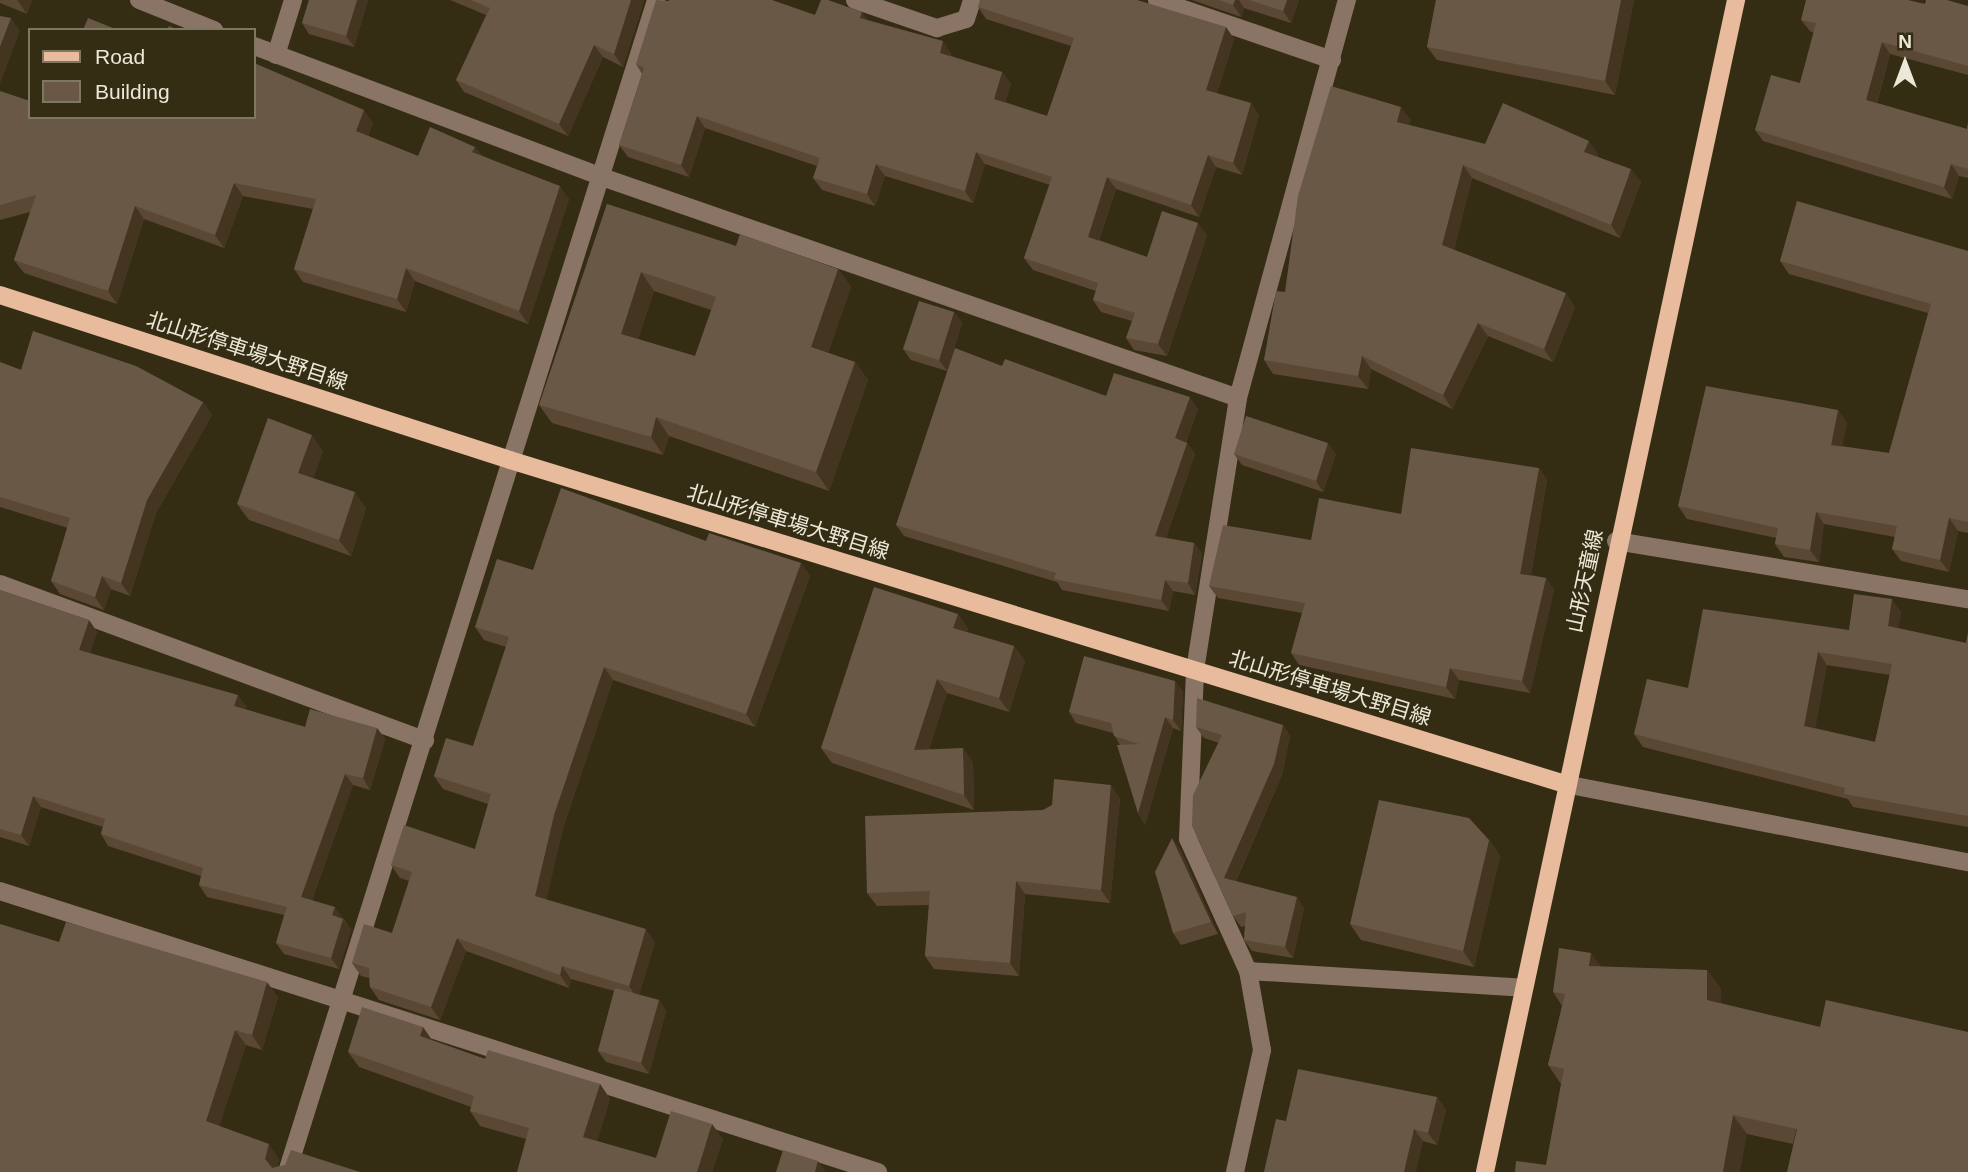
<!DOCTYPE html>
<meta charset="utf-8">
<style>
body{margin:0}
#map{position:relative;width:1968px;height:1172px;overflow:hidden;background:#342d14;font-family:Arial,"Noto Sans JP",sans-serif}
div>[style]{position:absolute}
.minor>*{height:18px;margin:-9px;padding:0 9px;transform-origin:9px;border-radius:9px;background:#8a7465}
.major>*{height:18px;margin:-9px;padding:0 9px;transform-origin:9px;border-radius:9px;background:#e7bb9b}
.wall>*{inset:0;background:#5a4734}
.shaded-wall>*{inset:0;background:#443520}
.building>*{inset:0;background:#6a5846}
span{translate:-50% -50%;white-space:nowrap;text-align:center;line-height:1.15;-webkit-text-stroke:5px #342d14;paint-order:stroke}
.street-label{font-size:21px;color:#ece8d8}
.legend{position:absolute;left:28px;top:28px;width:228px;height:91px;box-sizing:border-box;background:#342d14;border:2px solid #7e7862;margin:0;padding:9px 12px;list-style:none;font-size:21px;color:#ece8d8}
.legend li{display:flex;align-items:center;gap:14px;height:35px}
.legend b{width:35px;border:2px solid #7e7862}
.north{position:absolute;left:1870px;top:28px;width:70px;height:70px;-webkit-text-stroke:5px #342d14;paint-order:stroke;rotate:0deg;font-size:19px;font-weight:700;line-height:28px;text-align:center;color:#ece8d8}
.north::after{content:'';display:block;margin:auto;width:24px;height:32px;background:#ece8d8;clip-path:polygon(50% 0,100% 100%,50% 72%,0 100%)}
</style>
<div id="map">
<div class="minor">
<div style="left:139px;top:0;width:81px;rotate:21.8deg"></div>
<div style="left:855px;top:0;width:87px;rotate:18.9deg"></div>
<div style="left:937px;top:28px;width:30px;rotate:-17deg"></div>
<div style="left:966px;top:19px;width:20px;rotate:-72deg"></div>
<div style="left:1157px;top:0;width:185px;rotate:18.9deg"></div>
<div style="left:254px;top:46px;width:369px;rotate:20.6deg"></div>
<div style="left:599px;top:176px;width:676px;rotate:19.16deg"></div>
<div style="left:276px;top:55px;width:58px;rotate:-72.8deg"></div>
<div style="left:1616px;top:541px;width:357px;rotate:9.4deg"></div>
<div style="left:0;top:584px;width:453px;rotate:20.2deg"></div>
<div style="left:1565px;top:784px;width:410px;rotate:11deg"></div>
<div style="left:0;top:891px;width:922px;rotate:17.75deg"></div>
<div style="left:1248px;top:971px;width:276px;rotate:3.5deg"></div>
<div style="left:287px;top:1172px;width:1229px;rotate:-72.52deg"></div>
<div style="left:1235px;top:1172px;width:125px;rotate:-77.5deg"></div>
<div style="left:1262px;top:1050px;width:80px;rotate:-100deg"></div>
<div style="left:1248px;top:971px;width:145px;rotate:-114.4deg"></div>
<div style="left:1188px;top:839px;width:169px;rotate:-87.6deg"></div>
<div style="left:1195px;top:670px;width:275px;rotate:-81deg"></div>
<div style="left:1238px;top:398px;width:413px;rotate:-74.7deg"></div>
</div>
<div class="major">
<div style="left:0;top:295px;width:536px;rotate:17.93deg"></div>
<div style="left:510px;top:460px;width:1104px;rotate:17.07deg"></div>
<div style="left:1485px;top:1172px;width:1199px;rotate:-77.91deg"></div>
</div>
<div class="wall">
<div style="clip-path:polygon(0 0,32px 0,27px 14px,0 3px)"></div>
<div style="clip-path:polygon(309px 0,368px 0,354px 47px,309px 34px,302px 23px)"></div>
<div style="clip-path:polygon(450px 0,644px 0,623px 67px,603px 57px,568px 136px,464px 92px,456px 80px,486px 15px)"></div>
<div style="clip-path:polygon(1192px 0,1299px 0,1291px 23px,1244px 8px,1241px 17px)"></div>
<div style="clip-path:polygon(1436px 0,1634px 0,1615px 95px,1437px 60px,1427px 47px)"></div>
<div style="clip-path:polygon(669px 1px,868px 21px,951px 53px,951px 56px,1002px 72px,1011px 84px,1005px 102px,1047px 116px,1071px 46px,986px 19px,978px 7px,1226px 27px,1234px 39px,1217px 93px,1259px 115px,1242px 175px,1216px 167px,1199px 217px,1116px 189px,1099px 240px,1147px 257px,1207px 235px,1167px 356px,1134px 350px,1126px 338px,1132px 321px,1101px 312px,1093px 300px,1096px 291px,1033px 270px,1024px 258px,1050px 185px,985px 164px,973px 203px,885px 176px,875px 206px,822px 190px,813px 178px,817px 166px,705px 128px,689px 177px,628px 157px,619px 145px,642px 74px,636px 64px)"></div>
<div style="clip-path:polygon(1925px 4px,1968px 6px,1968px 75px,1890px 54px,1877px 103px,1967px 129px,1968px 123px,1968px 178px,1959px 176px,1952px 199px,1763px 141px,1755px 130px,1800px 83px,1814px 33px,1810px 31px,1801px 20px)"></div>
<div style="clip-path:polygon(0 91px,30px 117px,373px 123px,368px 136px,418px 156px,475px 147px,481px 155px,569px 199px,528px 324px,415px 281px,406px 312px,303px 282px,294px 269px,313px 209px,243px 196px,224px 248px,144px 219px,117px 304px,24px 273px,14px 260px,30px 212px,0 220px)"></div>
<div style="clip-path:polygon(1411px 120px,1409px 125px,1485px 144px,1598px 154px,1597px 156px,1641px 182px,1620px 238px,1472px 178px,1454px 250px,1575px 307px,1553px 362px,1488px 336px,1452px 409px,1371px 369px,1368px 389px,1273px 374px,1264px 360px,1285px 292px)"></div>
<div style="clip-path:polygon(evenodd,607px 204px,736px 246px,838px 269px,851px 287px,828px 353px,855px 362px,868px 380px,829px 491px,669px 436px,663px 455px,552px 423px,539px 405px,607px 204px,654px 291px,711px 310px,695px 356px,638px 339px,654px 291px)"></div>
<div style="clip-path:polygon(1968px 251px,1968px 533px,1958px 531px,1949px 572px,1901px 561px,1892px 549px,1895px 537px,1824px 524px,1819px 562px,1784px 557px,1775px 544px,1776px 538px,1687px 519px,1678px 506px,1838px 410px,1847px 423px,1842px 446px,1889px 453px,1928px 313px,1789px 274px,1780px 261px)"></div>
<div style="clip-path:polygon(954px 312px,962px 323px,947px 371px,911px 360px,903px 349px)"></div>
<div style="clip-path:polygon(0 362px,21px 370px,203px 402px,212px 415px,156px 513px,130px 596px,111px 589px,104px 610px,60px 594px,51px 581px,68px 528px,0 507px)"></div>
<div style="clip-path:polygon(1002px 366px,1106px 396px,1198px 409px,1186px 442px,1187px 443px,1195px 454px,1166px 538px,1194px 543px,1202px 554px,1195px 595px,1173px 591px,1169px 611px,1062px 590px,1057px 582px,904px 536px,896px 525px)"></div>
<div style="clip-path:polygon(323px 451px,313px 478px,366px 508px,351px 556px,249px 520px,237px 504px)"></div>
<div style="clip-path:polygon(1234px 454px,1336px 454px,1323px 492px,1242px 465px)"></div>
<div style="clip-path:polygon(1539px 468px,1547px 480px,1531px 575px,1546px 578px,1554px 590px,1530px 693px,1459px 680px,1455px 699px,1299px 665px,1291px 653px,1302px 613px,1218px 598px,1209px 586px,1311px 540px,1401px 514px)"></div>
<div style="clip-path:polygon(706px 541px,801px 563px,810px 576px,755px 727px,613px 680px,563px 828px,546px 900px,655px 942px,639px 995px,659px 1000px,666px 1011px,649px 1074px,606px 1062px,598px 1051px,614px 991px,571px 979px,569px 988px,466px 951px,440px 1020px,379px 1000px,370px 987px,369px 978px,361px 976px,352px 963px,392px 933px,409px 881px,400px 878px,391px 865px,475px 849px,488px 804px,443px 789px,434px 776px,473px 746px,506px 647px,484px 640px,475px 627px,533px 570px)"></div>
<div style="clip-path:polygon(0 590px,89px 620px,97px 632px,90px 653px,246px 706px,245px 709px,305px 727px,377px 728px,385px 739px,370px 790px,353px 785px,312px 900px,343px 918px,351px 930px,339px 969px,284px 954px,276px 943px,284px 915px,207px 897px,199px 885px,201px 876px,108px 846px,101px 834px,103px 827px,41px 807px,29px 846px,0 837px)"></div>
<div style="clip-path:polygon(evenodd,1901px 612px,1898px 628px,1966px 643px,1968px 633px,1968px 827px,1853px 807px,1848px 799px,1643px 747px,1634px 734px,1688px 688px,1901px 612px,1827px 665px,1890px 675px,1875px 742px,1815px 728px,1827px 665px)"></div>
<div style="clip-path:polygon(958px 614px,968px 629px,967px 632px,1014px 646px,1025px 661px,1009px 712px,947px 693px,929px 749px,973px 762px,974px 810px,832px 763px,821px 748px)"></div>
<div style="clip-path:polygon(1175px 681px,1183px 692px,1181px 731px,1173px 728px,1145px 825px,1138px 813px,1120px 745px,1113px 733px,1076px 723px,1069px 712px)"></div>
<div style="clip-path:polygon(1283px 725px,1290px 736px,1282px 775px,1236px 881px,1304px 908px,1293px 958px,1252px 951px,1244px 940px,1245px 926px,1241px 927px,1233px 916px,1219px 743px,1204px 738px,1196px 727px)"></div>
<div style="clip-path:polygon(1120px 798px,1110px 903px,1025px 894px,1019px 976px,934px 969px,925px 956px,929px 905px,877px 906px,867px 893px,1043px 810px)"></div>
<div style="clip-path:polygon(1489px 840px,1500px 856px,1474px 967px,1361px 940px,1350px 924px)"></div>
<div style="clip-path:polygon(1180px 849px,1218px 934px,1181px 945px,1173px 933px)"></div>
<div style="clip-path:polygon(59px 942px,278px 997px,262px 1050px,246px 1045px,219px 1126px,279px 1159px,277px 1166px,360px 1172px,0 1172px)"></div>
<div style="clip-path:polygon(1601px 967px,1707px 970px,1721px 989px,1720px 1003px,1820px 1027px,1793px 1144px,1747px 1134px,1546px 1165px,1561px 1084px,1548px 1065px,1562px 1006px,1553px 992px)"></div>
<div style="clip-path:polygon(423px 1027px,432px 1040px,485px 1059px,600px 1084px,610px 1099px,597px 1141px,656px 1158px,723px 1139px,712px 1172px,526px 1139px,480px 1126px,470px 1111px,471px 1107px,359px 1067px,348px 1052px)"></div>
<div style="clip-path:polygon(1437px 1097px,1446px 1110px,1437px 1145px,1423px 1141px,1286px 1121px)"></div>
</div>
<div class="shaded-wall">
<div style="clip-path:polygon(17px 0,32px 0,27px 14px)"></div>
<div style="clip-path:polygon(357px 0,368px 0,354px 47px,346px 36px)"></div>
<div style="clip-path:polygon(631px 0,644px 0,623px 67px,614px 54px)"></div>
<div style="clip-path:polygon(1235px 0,1239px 0,1244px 8px,1241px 17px,1233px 5px)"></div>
<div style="clip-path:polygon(1287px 0,1299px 0,1291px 23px,1283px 11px)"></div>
<div style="clip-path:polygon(1621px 0,1634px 0,1615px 95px,1605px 81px)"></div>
<div style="clip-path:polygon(862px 12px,871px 24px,860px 18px)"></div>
<div style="clip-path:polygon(11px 18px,20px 31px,0 84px,0 47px)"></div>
<div style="clip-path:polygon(1226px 27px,1234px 39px,1214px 102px,1206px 90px)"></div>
<div style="clip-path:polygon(943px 41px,951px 53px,948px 65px,940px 53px)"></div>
<div style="clip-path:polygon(1882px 42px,1890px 54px,1874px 112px,1866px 100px)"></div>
<div style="clip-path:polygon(594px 45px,603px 57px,568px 136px,559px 124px)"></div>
<div style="clip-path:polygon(1002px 72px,1011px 84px,1002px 110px,994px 99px)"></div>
<div style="clip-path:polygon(1251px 103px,1259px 115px,1242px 175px,1233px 163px)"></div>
<div style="clip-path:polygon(1401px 107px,1411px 120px,1406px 135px,1397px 122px)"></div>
<div style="clip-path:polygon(364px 110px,373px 123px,365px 144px,356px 131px)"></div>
<div style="clip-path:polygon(697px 116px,705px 128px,689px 177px,681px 165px)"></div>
<div style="clip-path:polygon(1589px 141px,1598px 154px,1593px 165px,1584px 152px)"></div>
<div style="clip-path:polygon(475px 147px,484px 160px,472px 152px)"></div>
<div style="clip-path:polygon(976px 152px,985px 164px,973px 203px,965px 191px)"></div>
<div style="clip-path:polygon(1208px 155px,1216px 167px,1199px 217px,1191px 205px)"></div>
<div style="clip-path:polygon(876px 164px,885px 176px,875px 206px,867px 194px)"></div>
<div style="clip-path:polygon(1951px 164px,1959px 176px,1952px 199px,1944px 187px)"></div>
<div style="clip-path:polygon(1463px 165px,1472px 178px,1452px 258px,1442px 245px)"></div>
<div style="clip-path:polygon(1631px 169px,1641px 182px,1620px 238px,1611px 225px)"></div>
<div style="clip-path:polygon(1107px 177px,1116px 189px,1096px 248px,1088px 237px)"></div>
<div style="clip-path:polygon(234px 183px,243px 196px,224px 248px,215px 235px)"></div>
<div style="clip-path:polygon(560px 186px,569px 199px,528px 324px,519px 311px)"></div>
<div style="clip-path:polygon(135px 206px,144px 219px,117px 304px,108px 291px)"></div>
<div style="clip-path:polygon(1198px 223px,1207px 235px,1167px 356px,1158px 344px)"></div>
<div style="clip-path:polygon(406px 268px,415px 281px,406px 312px,397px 299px)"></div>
<div style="clip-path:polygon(838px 269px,851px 287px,824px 365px,811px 347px)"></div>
<div style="clip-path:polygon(641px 272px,654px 291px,634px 352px,621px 334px)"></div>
<div style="clip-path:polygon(1566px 293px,1575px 307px,1553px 362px,1544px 349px)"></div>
<div style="clip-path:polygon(954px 312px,962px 323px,947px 371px,939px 360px)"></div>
<div style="clip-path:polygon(1478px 323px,1488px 336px,1452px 409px,1443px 395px)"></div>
<div style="clip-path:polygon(1362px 356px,1371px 369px,1368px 389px,1358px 376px)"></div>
<div style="clip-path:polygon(855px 362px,868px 380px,829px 491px,816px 472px)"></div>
<div style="clip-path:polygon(1190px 397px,1198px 409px,1183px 449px,1175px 438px)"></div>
<div style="clip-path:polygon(203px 402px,212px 415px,156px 513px,130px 596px,121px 583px,147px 500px)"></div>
<div style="clip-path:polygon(1838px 410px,1847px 423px,1840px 457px,1831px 445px)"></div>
<div style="clip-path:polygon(656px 417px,669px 436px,663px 455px,651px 437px)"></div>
<div style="clip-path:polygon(312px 435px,323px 451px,309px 490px,298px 473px)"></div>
<div style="clip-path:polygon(1187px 443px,1195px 454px,1163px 547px,1155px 536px)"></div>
<div style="clip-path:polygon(1328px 443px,1336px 454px,1323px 492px,1316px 481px)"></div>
<div style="clip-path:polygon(1539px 468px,1547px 480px,1529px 586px,1520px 574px)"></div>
<div style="clip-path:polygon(355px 492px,366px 508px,351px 556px,339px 540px)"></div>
<div style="clip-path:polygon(1816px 512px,1824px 524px,1819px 562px,1810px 550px)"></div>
<div style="clip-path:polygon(1949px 518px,1958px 531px,1949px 572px,1940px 560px)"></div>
<div style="clip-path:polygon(1194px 543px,1202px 554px,1195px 595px,1188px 583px)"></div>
<div style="clip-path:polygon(801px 563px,810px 576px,755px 727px,746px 714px)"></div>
<div style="clip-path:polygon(102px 576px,111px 589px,104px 610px,95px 597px)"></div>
<div style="clip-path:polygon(1546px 578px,1554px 590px,1530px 693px,1522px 681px)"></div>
<div style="clip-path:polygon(1165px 580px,1173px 591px,1169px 611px,1161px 600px)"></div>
<div style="clip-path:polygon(1892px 599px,1901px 612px,1897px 639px,1888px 626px)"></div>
<div style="clip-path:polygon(958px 614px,968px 629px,963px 643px,953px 628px)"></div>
<div style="clip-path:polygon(89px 620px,97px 632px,87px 662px,79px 650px)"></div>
<div style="clip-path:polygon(1014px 646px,1025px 661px,1009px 712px,999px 698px)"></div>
<div style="clip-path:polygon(1818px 652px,1827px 665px,1813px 738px,1804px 726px)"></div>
<div style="clip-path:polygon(604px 667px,613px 680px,563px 828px,544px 909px,535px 896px,554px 815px)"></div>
<div style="clip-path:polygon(1450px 668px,1459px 680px,1455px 699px,1446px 687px)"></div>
<div style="clip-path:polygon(937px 679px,947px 693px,924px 764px,914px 750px)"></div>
<div style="clip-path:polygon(1175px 681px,1183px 692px,1181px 731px,1173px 720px)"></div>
<div style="clip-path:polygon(238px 695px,246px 706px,242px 717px,234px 706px)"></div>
<div style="clip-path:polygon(1165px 717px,1173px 728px,1145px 825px,1138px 813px)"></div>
<div style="clip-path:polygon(1283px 725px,1290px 736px,1282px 775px,1232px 889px,1224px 878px)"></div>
<div style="clip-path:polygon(377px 728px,385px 739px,370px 790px,363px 778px)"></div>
<div style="clip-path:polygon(963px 748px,973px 762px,974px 810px,964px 795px)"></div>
<div style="clip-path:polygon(345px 774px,353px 785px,309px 908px,301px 897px)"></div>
<div style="clip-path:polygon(1111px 785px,1120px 798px,1110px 903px,1101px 890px)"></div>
<div style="clip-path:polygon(33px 796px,41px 807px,29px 846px,21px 835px)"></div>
<div style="clip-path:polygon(1172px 838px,1180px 849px,1218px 934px,1211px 922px)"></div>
<div style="clip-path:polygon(1489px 840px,1500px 856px,1474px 967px,1463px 951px)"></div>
<div style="clip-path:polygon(1016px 881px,1025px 894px,1019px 976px,1010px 963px)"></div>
<div style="clip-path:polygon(1297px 897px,1304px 908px,1293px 958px,1285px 947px)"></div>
<div style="clip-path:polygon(335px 907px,343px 918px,340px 926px,332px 915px)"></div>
<div style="clip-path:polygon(343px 919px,351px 930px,339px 969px,331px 958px)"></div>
<div style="clip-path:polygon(646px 929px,655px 942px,638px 999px,629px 986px)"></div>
<div style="clip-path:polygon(457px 938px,466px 951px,440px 1020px,431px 1007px)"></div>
<div style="clip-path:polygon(1591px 953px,1605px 972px,1589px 966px)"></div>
<div style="clip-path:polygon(562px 966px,571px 979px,569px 988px,560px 975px)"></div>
<div style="clip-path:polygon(1707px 970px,1721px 989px,1720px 1019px,1707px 1000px)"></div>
<div style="clip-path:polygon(267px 982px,278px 997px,262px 1050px,252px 1035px)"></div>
<div style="clip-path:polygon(659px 1000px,666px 1011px,649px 1074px,641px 1063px)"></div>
<div style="clip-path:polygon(423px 1027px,433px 1042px,420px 1036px)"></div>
<div style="clip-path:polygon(235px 1030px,246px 1045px,216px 1136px,206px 1121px)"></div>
<div style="clip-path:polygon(600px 1084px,610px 1099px,594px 1152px,583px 1137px)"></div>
<div style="clip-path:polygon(1437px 1097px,1446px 1110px,1437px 1145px,1428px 1133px)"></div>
<div style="clip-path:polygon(1733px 1115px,1747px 1134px,1740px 1172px,1723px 1172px)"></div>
<div style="clip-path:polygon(712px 1124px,723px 1139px,712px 1172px,697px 1172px)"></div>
<div style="clip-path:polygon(1414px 1129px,1423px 1141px,1416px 1172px,1404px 1172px)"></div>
<div style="clip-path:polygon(269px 1144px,279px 1159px,276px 1172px,265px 1159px)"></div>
<div style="clip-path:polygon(818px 1161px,826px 1172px,815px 1172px)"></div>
</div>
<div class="building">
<div style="clip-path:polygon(309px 0,357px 0,346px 36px,302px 23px)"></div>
<div style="clip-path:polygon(471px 0,631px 0,614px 54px,594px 45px,559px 124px,456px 80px,490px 8px)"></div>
<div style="clip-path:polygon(656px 0,669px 1px,669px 0,772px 0,815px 15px,821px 0,828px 0,862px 12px,860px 18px,943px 41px,940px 53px,1002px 72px,994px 99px,1047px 116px,1074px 38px,978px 7px,980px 0,1137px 0,1226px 27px,1206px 90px,1251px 103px,1233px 163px,1208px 155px,1191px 205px,1107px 177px,1088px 237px,1147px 257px,1162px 211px,1198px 223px,1158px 344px,1126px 338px,1135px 313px,1093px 300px,1098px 283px,1024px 258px,1052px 177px,976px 152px,965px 191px,876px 164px,867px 194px,813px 178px,820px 158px,697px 116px,681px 165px,619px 145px,644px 68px,636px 64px)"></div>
<div style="clip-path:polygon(1219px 0,1235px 0,1233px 5px)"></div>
<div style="clip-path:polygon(1249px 0,1287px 0,1283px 11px)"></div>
<div style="clip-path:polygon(1436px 0,1621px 0,1605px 81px,1427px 47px)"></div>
<div style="clip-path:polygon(1806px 0,1908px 0,1925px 4px,1926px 0,1947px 0,1968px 6px,1968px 66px,1882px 42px,1866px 100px,1967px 129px,1968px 123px,1968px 169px,1951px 164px,1944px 187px,1755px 130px,1771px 75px,1800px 83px,1816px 23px,1801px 20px)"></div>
<div style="clip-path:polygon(0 16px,11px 18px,0 47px)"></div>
<div style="clip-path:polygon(88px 18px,118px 30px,83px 30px)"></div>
<div style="clip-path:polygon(169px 26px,178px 30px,167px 30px)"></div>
<div style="clip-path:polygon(254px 63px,364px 110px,356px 131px,418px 156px,430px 127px,475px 147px,472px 152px,560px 186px,519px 311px,406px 268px,397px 299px,294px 269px,316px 199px,234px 183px,215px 235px,135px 206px,108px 291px,14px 260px,36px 195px,0 205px,0 91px,30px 101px,30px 117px,254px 117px)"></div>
<div style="clip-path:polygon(1331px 86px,1401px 107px,1397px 122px,1485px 144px,1503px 103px,1589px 141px,1584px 152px,1631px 169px,1611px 225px,1463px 165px,1442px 245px,1566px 293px,1544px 349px,1478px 323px,1443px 395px,1362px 356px,1358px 376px,1264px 360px,1276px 291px,1285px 292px,1298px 196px)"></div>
<div style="clip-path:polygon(1797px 201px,1968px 251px,1968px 522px,1949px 518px,1940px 560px,1892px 549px,1897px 526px,1816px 512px,1810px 550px,1775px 544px,1778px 528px,1678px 506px,1706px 386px,1838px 410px,1831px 445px,1889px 453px,1931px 304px,1780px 261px)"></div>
<div style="clip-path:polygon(evenodd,607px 204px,736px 246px,740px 234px,838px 269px,811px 347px,855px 362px,816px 472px,656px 417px,651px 437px,539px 405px,607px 204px,641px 272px,716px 297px,695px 356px,621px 334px,641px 272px)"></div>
<div style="clip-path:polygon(919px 301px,954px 312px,939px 360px,903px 349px)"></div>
<div style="clip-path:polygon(33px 331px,136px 366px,203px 402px,147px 500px,121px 583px,102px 576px,95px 597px,51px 581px,70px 518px,0 497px,0 362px,21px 370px)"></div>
<div style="clip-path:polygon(955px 348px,1002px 366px,1005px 359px,1106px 396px,1114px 373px,1190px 397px,1175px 438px,1187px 443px,1155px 536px,1194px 543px,1188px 583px,1165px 580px,1161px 600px,1054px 579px,1056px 573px,896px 525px)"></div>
<div style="clip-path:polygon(1246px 416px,1328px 443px,1316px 481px,1234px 454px)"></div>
<div style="clip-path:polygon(268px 418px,312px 435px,298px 473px,355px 492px,339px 540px,237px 504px)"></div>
<div style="clip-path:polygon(1411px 448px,1539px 468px,1520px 574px,1546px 578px,1522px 681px,1450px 668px,1446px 687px,1291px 653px,1305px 603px,1209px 586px,1223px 525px,1311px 540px,1319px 498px,1401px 514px)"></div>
<div style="clip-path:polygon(561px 488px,706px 541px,709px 533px,801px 563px,746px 714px,604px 667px,554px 815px,535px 896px,646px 929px,629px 986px,562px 966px,560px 975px,457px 938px,431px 1007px,370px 987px,369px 968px,352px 963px,364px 924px,392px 933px,412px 872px,391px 865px,404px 825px,475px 849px,491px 794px,434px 776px,446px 738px,473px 746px,509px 637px,475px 627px,497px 559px,533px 570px)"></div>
<div style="clip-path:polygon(874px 587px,958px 614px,953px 628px,1014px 646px,999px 698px,937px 679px,914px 750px,963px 748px,964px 795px,821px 748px)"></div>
<div style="clip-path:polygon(0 590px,89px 620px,79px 650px,238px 695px,234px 706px,305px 727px,310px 709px,377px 728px,363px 778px,345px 774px,301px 897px,335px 907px,332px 915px,343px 919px,331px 958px,276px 943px,287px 907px,199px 885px,203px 868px,101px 834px,105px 819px,33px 796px,21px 835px,0 829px)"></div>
<div style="clip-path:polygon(evenodd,1854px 594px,1892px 599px,1888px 626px,1966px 643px,1968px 633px,1968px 816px,1844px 794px,1845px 788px,1634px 734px,1647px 679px,1688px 688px,1703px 609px,1849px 630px,1854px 594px,1818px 652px,1892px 664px,1875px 742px,1804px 726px,1818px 652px)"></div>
<div style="clip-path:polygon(1084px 656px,1175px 681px,1173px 720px,1165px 717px,1138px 813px,1117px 745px,1139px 744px,1114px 736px,1111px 723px,1069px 712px)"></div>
<div style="clip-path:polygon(1197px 698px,1283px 725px,1274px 764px,1224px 878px,1297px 897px,1285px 947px,1244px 940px,1246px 912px,1233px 916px,1192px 826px,1193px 795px,1222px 735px,1196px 727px)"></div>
<div style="clip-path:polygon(1054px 779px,1111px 785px,1101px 890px,1016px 881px,1010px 963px,925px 956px,930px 891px,867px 893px,865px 816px,1043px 810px,1052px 805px)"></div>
<div style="clip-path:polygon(1379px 800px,1469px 818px,1489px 840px,1463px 951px,1350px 924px)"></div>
<div style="clip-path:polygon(1172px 838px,1211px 922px,1173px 933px,1155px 872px)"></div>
<div style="clip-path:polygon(66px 922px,267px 982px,252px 1035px,235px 1030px,206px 1121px,269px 1144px,265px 1159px,272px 1168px,285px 1165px,291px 1150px,360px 1172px,0 1172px,0 924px,59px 942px)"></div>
<div style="clip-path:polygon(1559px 948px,1591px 953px,1589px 966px,1707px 970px,1707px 1000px,1820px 1027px,1826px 1000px,1968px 1032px,1968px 1172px,1787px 1172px,1797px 1129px,1733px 1115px,1723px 1172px,1515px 1172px,1516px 1161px,1546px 1165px,1564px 1069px,1548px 1065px,1565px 994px,1553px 992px)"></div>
<div style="clip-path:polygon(615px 988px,659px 1000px,641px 1063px,598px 1051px)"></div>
<div style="clip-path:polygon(362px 1007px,423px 1027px,420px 1036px,485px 1059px,488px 1050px,600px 1084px,583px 1137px,656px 1158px,671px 1111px,712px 1124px,697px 1172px,517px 1172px,529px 1128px,470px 1111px,474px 1096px,348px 1052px)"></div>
<div style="clip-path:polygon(1298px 1069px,1437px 1097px,1428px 1133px,1414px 1129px,1404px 1172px,1264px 1172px,1276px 1119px,1286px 1121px)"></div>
<div style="clip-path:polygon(783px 1150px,818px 1161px,815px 1172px,776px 1172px)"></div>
</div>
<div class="street-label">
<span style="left:247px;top:351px;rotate:18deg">北山形停車場大野目線</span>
<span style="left:788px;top:522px;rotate:17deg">北山形停車場大野目線</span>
<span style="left:1585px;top:581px;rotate:-78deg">山形天童線</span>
<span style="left:1330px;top:688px;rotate:17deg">北山形停車場大野目線</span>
</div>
<ul class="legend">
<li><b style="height:9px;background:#e7bb9b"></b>Road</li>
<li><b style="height:19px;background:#6a5846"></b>Building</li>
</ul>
<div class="north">N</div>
</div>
